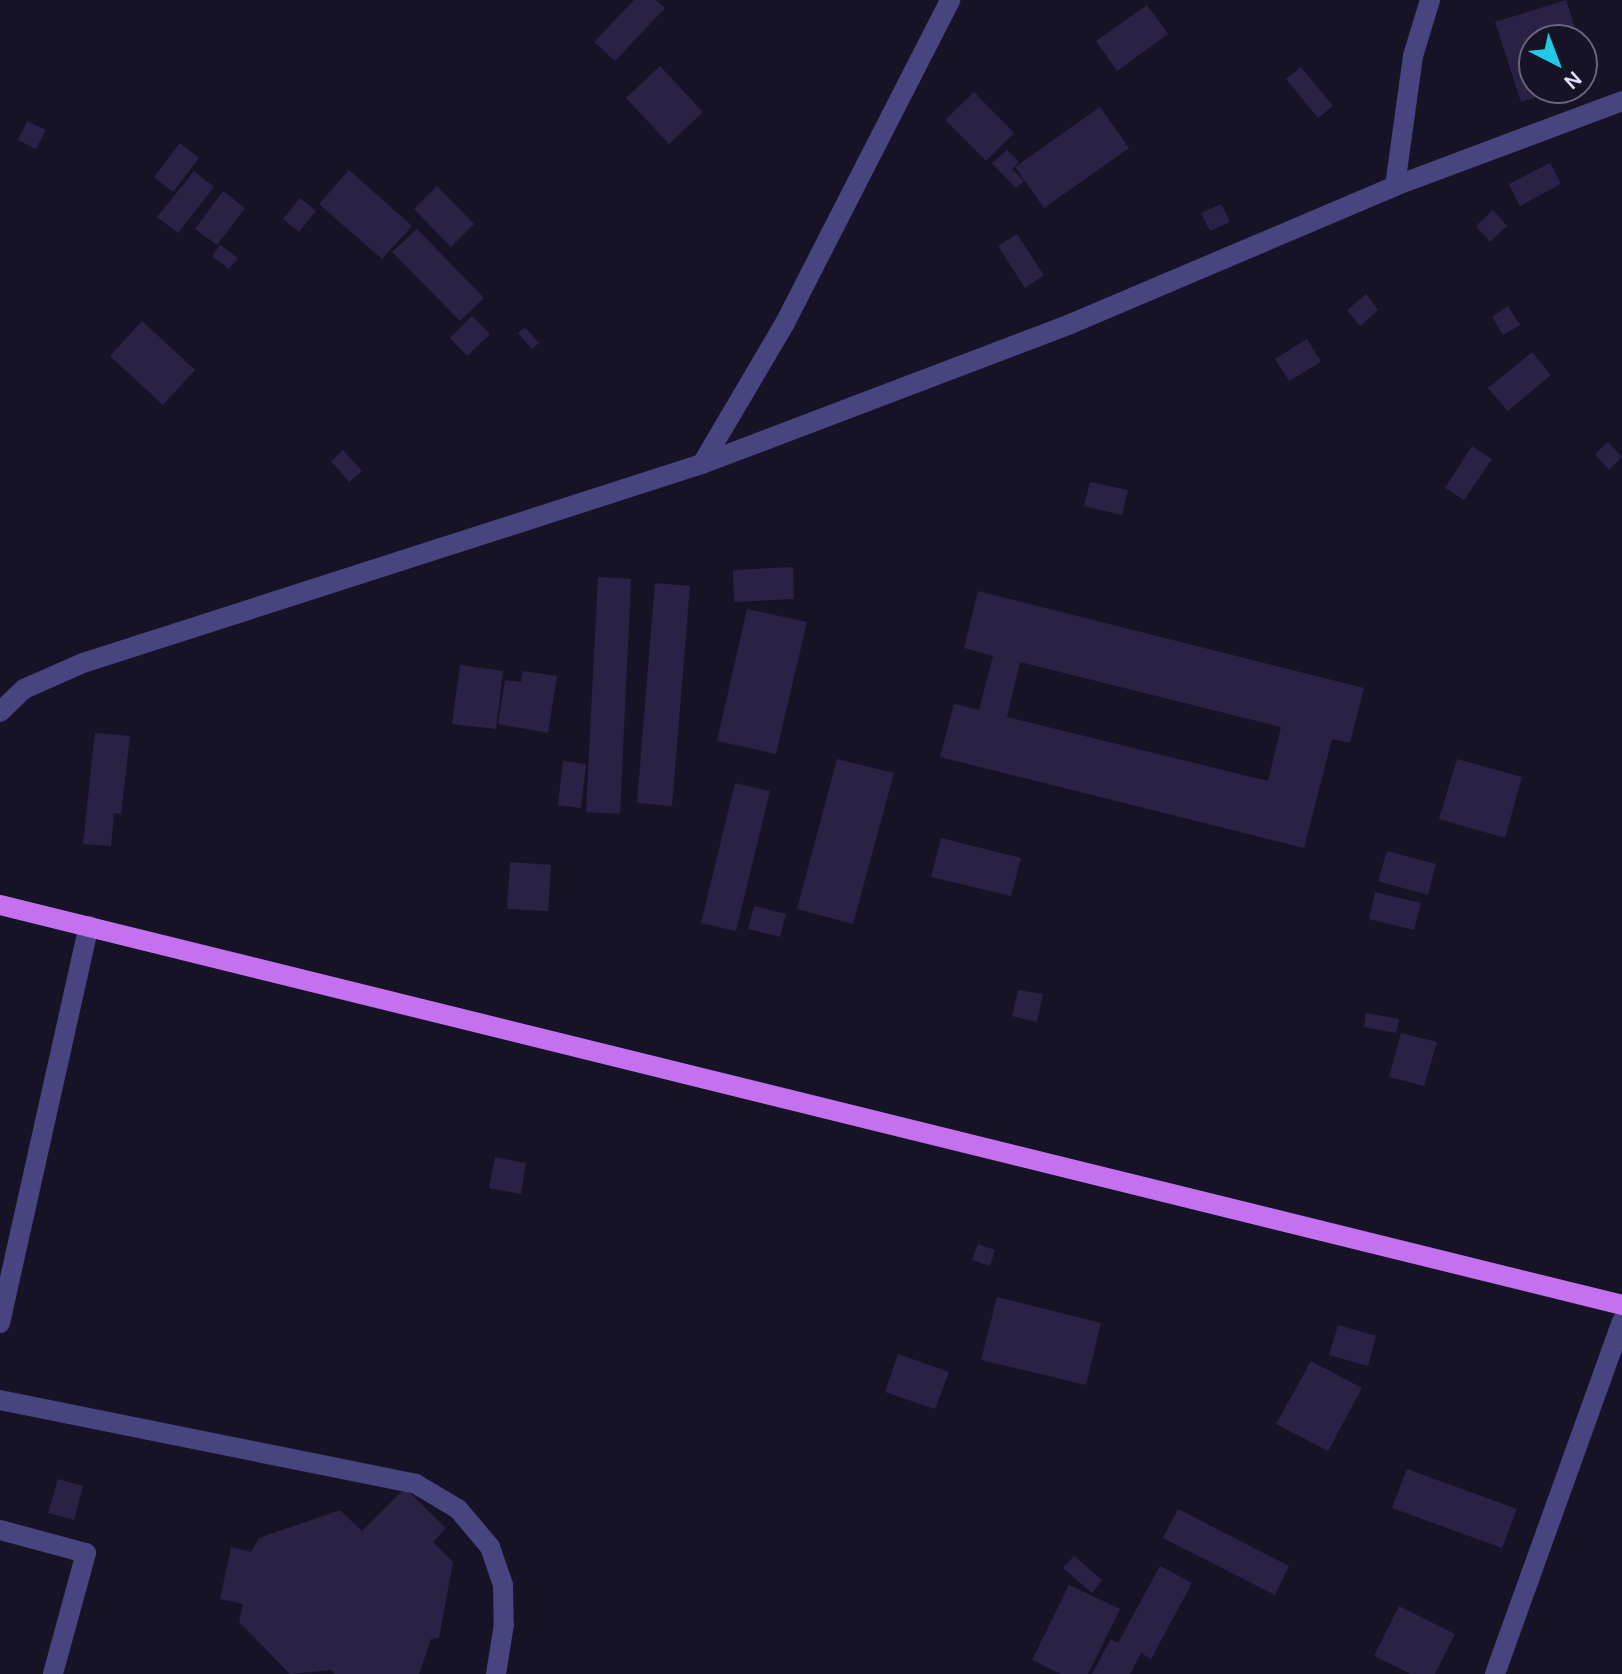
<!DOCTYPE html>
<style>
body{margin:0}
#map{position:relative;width:1622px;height:1674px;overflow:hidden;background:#171327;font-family:Karla,sans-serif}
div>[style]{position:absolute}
.building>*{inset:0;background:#2a2145}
.minor>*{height:20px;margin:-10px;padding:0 10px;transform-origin:10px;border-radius:10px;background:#484480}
.major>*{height:20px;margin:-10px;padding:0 10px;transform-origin:10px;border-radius:10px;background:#c371ee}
span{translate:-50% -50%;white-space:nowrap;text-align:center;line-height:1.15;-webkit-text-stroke:6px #171327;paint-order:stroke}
.north{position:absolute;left:1518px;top:24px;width:80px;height:80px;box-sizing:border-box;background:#171327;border:2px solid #68647c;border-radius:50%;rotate:138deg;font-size:22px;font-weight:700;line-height:32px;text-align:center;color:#e1ddfb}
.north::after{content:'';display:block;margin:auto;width:28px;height:36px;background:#20cae4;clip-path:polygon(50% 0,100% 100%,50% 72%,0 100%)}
</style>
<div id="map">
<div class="building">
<div style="clip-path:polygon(634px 0,656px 0,665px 8px,615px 61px,594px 42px)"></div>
<div style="clip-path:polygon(1566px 0,1579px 40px,1534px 40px,1534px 88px,1559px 89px,1521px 102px,1495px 22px)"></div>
<div style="clip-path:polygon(1147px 5px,1168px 34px,1117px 71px,1096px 41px)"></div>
<div style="clip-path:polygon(660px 66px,703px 112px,669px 144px,626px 98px)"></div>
<div style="clip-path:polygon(1301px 67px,1333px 106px,1318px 118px,1286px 79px)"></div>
<div style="clip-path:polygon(974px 92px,1014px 133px,986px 161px,945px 120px)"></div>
<div style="clip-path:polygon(1100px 107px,1129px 148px,1044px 208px,1015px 167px)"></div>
<div style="clip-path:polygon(27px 121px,46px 130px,36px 149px,18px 140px)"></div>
<div style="clip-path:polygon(180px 143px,199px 158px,173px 192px,154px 177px)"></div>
<div style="clip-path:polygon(1007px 150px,1019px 162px,1012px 169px,1024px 181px,1016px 188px,992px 163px)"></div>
<div style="clip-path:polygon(1550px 163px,1561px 184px,1520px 206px,1509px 184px)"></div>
<div style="clip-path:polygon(349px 170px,412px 226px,382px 259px,319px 204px)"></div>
<div style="clip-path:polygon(194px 171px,214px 187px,178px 233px,157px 217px)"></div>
<div style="clip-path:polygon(437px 186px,474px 224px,451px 247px,414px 209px)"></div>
<div style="clip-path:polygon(223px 191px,245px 208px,217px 245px,195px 229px)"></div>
<div style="clip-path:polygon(300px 198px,316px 211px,299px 232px,283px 219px)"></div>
<div style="clip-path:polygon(1221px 204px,1230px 222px,1210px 231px,1201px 213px)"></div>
<div style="clip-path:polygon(1493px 210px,1507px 226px,1490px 242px,1476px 226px)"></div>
<div style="clip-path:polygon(417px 229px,484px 298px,460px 321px,392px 252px)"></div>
<div style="clip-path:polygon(1017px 234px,1044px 275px,1025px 288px,998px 246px)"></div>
<div style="clip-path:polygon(220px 245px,238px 258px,229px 269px,212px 256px)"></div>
<div style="clip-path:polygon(1366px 294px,1378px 310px,1360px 326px,1347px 310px)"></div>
<div style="clip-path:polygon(1508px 306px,1520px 325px,1503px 335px,1492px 317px)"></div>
<div style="clip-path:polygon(472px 316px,490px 334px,467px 356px,450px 338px)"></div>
<div style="clip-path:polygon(142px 321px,195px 370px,163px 405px,110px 356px)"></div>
<div style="clip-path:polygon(525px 327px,539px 343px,532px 349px,518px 333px)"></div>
<div style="clip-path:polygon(1307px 339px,1321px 362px,1289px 381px,1275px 359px)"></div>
<div style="clip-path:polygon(1532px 352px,1551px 375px,1508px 411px,1488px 388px)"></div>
<div style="clip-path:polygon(1608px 442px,1622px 457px,1609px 470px,1595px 454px)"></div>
<div style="clip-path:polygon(1472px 446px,1492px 459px,1464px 500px,1445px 488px)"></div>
<div style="clip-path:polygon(343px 450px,362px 471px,349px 482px,331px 461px)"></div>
<div style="clip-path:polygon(1090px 482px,1128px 490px,1122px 515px,1084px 506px)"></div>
<div style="clip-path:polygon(793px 567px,794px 599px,734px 602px,733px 570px)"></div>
<div style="clip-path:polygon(598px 577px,631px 579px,620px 814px,586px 812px)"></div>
<div style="clip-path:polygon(655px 583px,690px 586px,672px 806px,637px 803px)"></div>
<div style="clip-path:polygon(evenodd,978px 591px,1364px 688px,1350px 743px,1332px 739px,1304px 848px,940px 757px,954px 704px,979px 710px,993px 656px,964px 648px,978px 591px,1020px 662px,1281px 727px,1268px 781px,1007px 717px,1020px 662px)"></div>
<div style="clip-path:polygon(747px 609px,807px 622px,776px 754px,717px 741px)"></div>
<div style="clip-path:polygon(460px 665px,503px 671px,496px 729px,452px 724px)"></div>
<div style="clip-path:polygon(523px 671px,557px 676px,548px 733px,498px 724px,505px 680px,521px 682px)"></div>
<div style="clip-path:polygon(95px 733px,130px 736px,121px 814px,114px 813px,111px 846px,83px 844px)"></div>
<div style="clip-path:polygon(837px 759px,894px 773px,853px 924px,797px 909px)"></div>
<div style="clip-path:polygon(1457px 759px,1522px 777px,1505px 838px,1439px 819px)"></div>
<div style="clip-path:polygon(563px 761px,586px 764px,581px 808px,558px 805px)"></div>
<div style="clip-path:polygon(735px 783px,770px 791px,736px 931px,701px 923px)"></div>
<div style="clip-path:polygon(941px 838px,1021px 858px,1011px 896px,931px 877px)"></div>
<div style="clip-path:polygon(1387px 851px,1436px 864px,1428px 895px,1378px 881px)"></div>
<div style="clip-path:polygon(510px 862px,551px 865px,548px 911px,507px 909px)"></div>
<div style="clip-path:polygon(1375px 892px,1421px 903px,1414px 930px,1369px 919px)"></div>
<div style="clip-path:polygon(754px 906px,786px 914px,780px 937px,748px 929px)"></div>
<div style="clip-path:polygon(1018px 990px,1043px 994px,1037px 1022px,1012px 1016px)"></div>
<div style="clip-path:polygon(1366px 1013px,1399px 1019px,1396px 1033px,1364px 1027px)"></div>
<div style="clip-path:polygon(1401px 1033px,1437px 1042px,1424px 1086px,1389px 1077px)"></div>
<div style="clip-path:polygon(495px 1157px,526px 1163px,521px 1194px,489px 1188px)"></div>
<div style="clip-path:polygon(978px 1244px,995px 1250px,990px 1266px,972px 1260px)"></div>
<div style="clip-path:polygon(997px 1297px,1101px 1323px,1086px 1385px,981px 1360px)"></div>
<div style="clip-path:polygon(1338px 1325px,1376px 1336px,1368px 1366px,1329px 1355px)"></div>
<div style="clip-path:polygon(898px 1354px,949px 1372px,935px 1409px,885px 1392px)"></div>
<div style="clip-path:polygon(1311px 1361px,1362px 1388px,1328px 1451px,1276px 1424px)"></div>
<div style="clip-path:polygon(1407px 1469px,1517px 1509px,1502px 1548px,1392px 1508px)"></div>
<div style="clip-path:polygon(58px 1479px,83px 1486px,74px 1520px,48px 1513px)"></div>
<div style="clip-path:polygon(405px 1488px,446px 1528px,433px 1542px,453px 1562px,439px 1638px,431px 1639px,419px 1674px,334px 1674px,332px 1670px,290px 1674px,239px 1622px,243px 1604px,220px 1599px,231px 1547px,251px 1552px,259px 1538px,340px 1510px,362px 1531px)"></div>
<div style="clip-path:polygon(1178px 1509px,1289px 1566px,1275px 1595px,1163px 1538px)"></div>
<div style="clip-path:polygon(1074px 1556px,1102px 1580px,1092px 1593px,1063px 1568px)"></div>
<div style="clip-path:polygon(1160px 1566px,1192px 1583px,1151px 1659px,1141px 1653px,1130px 1674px,1092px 1674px,1111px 1639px,1118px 1643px)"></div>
<div style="clip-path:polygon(1069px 1585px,1120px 1609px,1088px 1674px,1061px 1674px,1032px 1660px)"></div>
<div style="clip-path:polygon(1399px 1606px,1455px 1634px,1435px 1674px,1411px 1674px,1374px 1656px)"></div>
</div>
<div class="minor">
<div style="left:1395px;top:186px;width:131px;rotate:-82.1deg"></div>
<div style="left:1413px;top:56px;width:59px;rotate:-73.1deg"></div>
<div style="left:702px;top:464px;width:392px;rotate:-20.8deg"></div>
<div style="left:1068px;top:325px;width:355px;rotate:-23deg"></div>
<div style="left:1395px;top:186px;width:242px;rotate:-20.5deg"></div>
<div style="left:0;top:712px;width:33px;rotate:-44deg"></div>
<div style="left:24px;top:689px;width:64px;rotate:-23.8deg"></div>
<div style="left:83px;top:663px;width:650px;rotate:-17.82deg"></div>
<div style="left:702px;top:464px;width:164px;rotate:-59.5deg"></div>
<div style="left:785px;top:323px;width:363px;rotate:-62.9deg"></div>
<div style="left:0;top:1323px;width:407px;rotate:-77.4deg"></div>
<div style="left:0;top:1400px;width:424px;rotate:11.4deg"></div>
<div style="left:416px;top:1484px;width:49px;rotate:30.8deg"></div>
<div style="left:458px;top:1509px;width:50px;rotate:49.9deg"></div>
<div style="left:490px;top:1547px;width:40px;rotate:71.1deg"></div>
<div style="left:503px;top:1585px;width:39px;rotate:89deg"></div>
<div style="left:504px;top:1624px;width:51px;rotate:99.1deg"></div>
<div style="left:0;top:1530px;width:89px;rotate:15deg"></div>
<div style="left:86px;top:1553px;width:125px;rotate:105.3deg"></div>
<div style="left:1495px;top:1674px;width:375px;rotate:-70.2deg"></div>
</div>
<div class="major">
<div style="left:0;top:905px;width:1671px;rotate:13.85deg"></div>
</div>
<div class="north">N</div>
</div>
